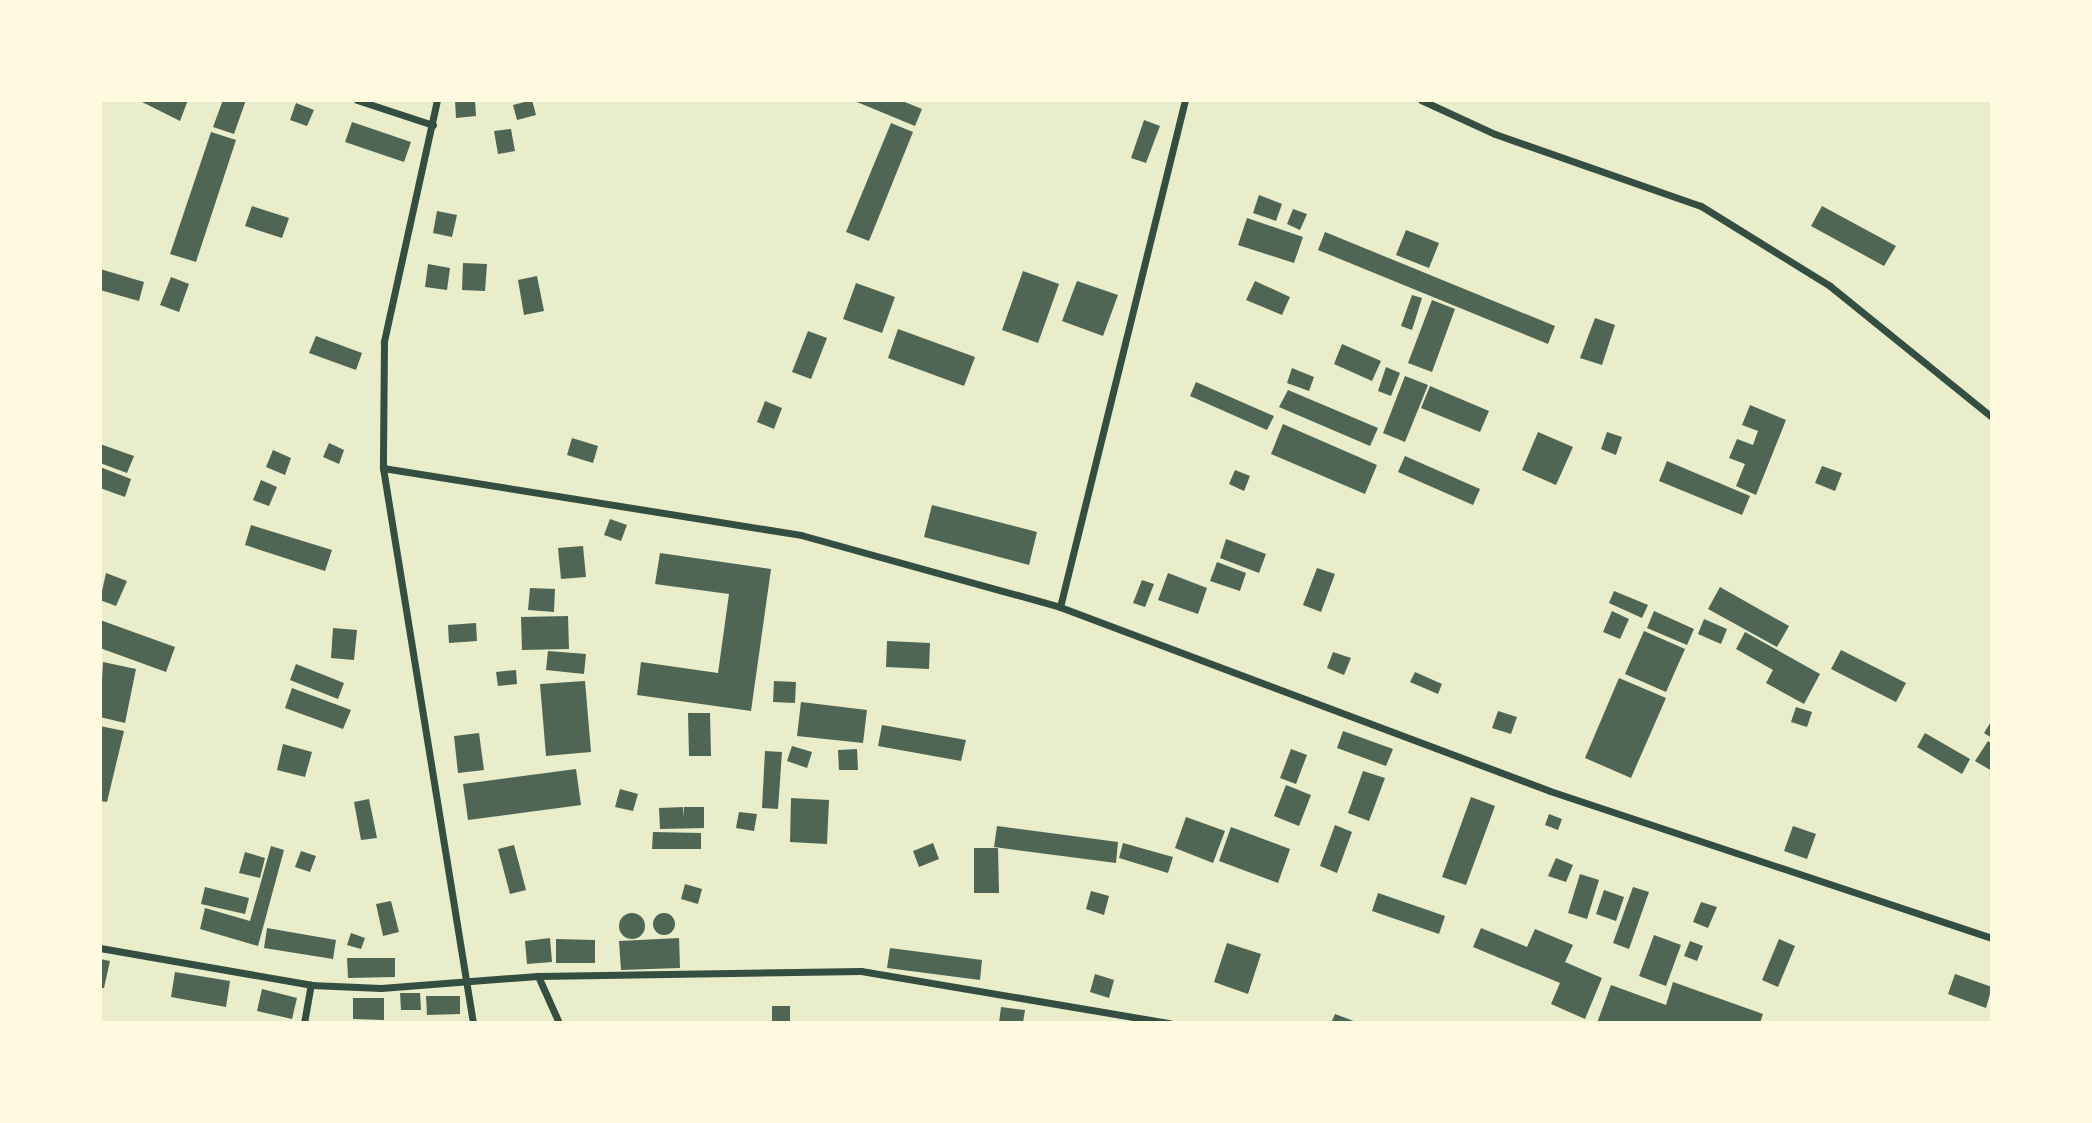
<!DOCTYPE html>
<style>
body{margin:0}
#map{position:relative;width:2092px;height:1123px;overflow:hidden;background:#e9edc9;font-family:"Archivo Narrow",sans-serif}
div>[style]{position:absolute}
.building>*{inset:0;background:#4f6655}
.round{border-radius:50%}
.minor>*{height:7px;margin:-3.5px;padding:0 3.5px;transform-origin:3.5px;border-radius:3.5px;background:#344e41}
span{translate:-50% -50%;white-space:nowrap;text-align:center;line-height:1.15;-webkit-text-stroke:5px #fefae0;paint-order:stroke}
.frame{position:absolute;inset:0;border:102px solid #fefae0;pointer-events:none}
</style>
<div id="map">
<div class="building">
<div style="clip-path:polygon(138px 100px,188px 100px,180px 121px)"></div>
<div style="clip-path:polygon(223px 100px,246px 100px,234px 134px,213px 127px)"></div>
<div style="clip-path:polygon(455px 100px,475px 100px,476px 116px,456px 118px)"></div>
<div style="clip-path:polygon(532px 100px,536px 115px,517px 120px,513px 105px)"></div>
<div style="clip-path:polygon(852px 100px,900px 100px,922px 109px,915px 126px)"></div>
<div style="clip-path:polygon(296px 103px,314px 110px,307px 126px,290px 120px)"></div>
<div style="clip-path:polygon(1144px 120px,1160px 126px,1146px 163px,1131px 158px)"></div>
<div style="clip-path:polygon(352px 122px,411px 142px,404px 162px,345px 142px)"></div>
<div style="clip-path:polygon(891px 123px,913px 132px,869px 241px,846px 232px)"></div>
<div style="clip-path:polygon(511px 129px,515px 151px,498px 154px,494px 131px)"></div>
<div style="clip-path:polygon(211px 132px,236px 140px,196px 262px,170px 254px)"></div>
<div style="clip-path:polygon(1259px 195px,1282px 204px,1276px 221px,1253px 213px)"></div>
<div style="clip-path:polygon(252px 206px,289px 218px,282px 238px,245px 226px)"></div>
<div style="clip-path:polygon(1822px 206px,1896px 246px,1884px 266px,1811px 226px)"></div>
<div style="clip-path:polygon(1293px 209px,1307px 214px,1300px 230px,1287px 224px)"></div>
<div style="clip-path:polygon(437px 211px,457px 215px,452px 237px,433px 233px)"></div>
<div style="clip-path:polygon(1247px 218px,1303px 237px,1294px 263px,1238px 245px)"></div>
<div style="clip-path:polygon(1406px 230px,1439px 243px,1429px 268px,1396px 255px)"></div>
<div style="clip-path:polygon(1325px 232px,1555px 326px,1548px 344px,1318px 250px)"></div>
<div style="clip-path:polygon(463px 263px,487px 264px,485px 291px,462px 290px)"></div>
<div style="clip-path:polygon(428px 264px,450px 268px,447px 290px,425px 287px)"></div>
<div style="clip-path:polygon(100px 269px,144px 282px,139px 301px,100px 290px)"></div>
<div style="clip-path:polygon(1023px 271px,1059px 284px,1038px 343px,1002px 330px)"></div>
<div style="clip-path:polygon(537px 276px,544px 311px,524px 315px,518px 280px)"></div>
<div style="clip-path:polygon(171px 277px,189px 284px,179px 312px,160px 305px)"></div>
<div style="clip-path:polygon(1077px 281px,1118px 295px,1103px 336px,1062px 321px)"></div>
<div style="clip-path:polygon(1255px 281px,1290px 297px,1282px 315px,1246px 300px)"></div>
<div style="clip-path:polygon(856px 283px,895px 297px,882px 333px,843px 319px)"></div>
<div style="clip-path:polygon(1412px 295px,1422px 298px,1412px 330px,1401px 326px)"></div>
<div style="clip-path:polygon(1432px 300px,1455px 309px,1432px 372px,1408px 363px)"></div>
<div style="clip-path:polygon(1595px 318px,1615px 325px,1602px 365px,1580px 358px)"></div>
<div style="clip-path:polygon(898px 329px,975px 357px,964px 386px,888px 358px)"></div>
<div style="clip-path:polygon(808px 331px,827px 338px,811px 379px,792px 372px)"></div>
<div style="clip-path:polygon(316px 336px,362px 353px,356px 370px,309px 353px)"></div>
<div style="clip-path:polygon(1342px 344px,1381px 361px,1372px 381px,1334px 364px)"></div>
<div style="clip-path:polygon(1386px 367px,1400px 373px,1391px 396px,1378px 391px)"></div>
<div style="clip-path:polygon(1292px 368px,1314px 377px,1309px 391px,1287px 383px)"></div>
<div style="clip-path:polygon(1405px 376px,1428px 385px,1405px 442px,1383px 433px)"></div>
<div style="clip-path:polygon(1196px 382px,1274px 416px,1267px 430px,1190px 396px)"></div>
<div style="clip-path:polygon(1430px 386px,1489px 411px,1480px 432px,1421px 408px)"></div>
<div style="clip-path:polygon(1288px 390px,1378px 428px,1370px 446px,1279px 407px)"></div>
<div style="clip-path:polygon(765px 401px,782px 408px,774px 429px,757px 422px)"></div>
<div style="clip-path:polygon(1750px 405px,1786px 420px,1756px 495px,1736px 486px,1745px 464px,1729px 458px,1737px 439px,1753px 445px,1758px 431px,1742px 425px)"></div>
<div style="clip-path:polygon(1283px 424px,1377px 465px,1365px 494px,1271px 454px)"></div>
<div style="clip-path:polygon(1538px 432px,1573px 447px,1556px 485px,1522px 470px)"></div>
<div style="clip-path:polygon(1607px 432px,1622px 437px,1616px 455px,1601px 449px)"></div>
<div style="clip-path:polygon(572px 438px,598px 446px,593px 463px,567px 455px)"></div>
<div style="clip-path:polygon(329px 443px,344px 450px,339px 464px,323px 457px)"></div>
<div style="clip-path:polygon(100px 444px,134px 456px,127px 473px,100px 463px)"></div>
<div style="clip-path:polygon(273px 450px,291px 458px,285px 475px,266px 467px)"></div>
<div style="clip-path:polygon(1405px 456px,1480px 489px,1473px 505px,1398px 472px)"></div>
<div style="clip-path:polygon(1667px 461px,1750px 496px,1742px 515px,1659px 481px)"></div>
<div style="clip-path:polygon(1822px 466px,1842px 473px,1835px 491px,1815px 483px)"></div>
<div style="clip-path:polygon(100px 467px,131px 479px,125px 497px,100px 488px)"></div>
<div style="clip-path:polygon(1235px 470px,1250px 476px,1244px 491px,1229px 484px)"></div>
<div style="clip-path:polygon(261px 480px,277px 487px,269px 506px,253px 500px)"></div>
<div style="clip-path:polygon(932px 505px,1037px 532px,1029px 565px,924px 537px)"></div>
<div style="clip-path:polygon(610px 519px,627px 525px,621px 541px,604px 535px)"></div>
<div style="clip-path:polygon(251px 525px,332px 550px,325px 571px,245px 545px)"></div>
<div style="clip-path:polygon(1226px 539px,1266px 554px,1259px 573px,1220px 558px)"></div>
<div style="clip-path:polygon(583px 546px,586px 577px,561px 579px,558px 548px)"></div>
<div style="clip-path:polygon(660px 553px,771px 569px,751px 711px,637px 695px,641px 662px,718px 673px,729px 594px,655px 584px)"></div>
<div style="clip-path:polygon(1217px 562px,1246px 573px,1240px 591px,1210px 581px)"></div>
<div style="clip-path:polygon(1317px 568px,1335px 574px,1321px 612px,1303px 605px)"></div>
<div style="clip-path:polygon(106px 573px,127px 581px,116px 606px,100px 600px)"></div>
<div style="clip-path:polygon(1168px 573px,1207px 588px,1198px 614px,1158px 600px)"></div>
<div style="clip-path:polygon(1142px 580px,1154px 584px,1145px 607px,1133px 603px)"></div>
<div style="clip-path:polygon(1720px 587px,1789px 626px,1777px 647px,1708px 609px)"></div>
<div style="clip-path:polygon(530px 588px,555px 589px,554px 612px,528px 610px)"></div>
<div style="clip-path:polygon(1614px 591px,1648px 605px,1642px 618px,1609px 603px)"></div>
<div style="clip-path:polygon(1612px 611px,1629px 619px,1620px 639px,1603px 632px)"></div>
<div style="clip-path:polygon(1654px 611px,1694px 629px,1687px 645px,1647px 628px)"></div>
<div style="clip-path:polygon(568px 616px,569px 649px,522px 650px,521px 617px)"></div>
<div style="clip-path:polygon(1704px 619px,1727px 629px,1721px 644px,1698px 634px)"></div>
<div style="clip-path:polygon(100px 620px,175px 647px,166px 672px,100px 648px)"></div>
<div style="clip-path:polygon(476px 623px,477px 641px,449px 643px,448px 625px)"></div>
<div style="clip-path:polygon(333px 628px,357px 630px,354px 660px,331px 658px)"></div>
<div style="clip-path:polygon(1644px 631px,1685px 649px,1666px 692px,1625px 674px)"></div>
<div style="clip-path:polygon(1745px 632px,1820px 674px,1804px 704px,1766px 683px,1773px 670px,1736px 649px)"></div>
<div style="clip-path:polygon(887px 641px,930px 643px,929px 669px,886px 667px)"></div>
<div style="clip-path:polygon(1841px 650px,1906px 683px,1896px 702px,1831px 669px)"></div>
<div style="clip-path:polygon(548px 651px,586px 654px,584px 674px,546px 670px)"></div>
<div style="clip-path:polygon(1333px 652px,1351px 658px,1344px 675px,1327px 668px)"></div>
<div style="clip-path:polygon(103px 662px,136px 669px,125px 723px,100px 717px)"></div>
<div style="clip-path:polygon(296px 664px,344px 683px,338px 699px,290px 680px)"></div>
<div style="clip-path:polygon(516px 670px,517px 684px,498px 686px,496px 672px)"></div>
<div style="clip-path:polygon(1415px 672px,1442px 684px,1438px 694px,1410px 682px)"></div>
<div style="clip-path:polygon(1619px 678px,1666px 698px,1631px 778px,1585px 758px)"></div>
<div style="clip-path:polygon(585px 681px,591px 752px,546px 756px,540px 684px)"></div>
<div style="clip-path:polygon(774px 681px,796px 682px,795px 703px,773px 702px)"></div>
<div style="clip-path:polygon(292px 688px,351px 710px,343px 729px,285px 708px)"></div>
<div style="clip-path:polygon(801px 702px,867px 710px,863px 743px,797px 736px)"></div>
<div style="clip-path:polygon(1796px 707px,1812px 712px,1807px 727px,1791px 722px)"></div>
<div style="clip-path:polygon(1498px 711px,1517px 717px,1511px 734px,1492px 728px)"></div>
<div style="clip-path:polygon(688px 713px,710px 713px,711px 756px,689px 756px)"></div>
<div style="clip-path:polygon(1992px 720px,1992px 738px,1984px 733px)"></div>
<div style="clip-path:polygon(882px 725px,966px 740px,961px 761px,878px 746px)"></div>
<div style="clip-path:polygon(100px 726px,124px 731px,107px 802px,100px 801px)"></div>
<div style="clip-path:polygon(1343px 731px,1393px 749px,1386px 766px,1337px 748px)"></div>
<div style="clip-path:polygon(479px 733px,484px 770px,458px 773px,454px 736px)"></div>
<div style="clip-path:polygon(1925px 733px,1970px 759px,1962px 774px,1917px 747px)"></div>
<div style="clip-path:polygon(1988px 741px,1992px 744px,1992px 771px,1975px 761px)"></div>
<div style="clip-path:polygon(283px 744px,312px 752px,305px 777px,277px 770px)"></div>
<div style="clip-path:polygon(792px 746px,812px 752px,807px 768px,787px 761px)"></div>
<div style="clip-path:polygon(857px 749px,858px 770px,839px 770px,838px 750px)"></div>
<div style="clip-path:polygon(1291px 749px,1307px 755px,1296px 784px,1280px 778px)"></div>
<div style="clip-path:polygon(765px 751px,782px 752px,778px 809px,762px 808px)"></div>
<div style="clip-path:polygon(576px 769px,581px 805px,468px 820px,463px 784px)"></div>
<div style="clip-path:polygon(1363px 771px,1385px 778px,1369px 821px,1348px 813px)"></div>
<div style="clip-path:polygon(1286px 785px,1311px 795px,1299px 826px,1274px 816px)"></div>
<div style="clip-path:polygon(620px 789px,638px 794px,633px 811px,615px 807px)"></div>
<div style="clip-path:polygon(1471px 797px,1495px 806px,1466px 885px,1442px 877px)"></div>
<div style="clip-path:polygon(791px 798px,829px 800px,827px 844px,790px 842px)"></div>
<div style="clip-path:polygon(369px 799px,377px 838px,361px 840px,354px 802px)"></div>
<div style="clip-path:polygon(683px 807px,683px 817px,684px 807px,704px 807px,704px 828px,660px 829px,659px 808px)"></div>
<div style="clip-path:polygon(739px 812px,757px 814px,754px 831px,736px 828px)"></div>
<div style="clip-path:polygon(1549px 814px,1562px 819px,1558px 830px,1545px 825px)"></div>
<div style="clip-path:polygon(1186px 817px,1225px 831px,1213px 863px,1175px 848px)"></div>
<div style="clip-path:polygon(1335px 825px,1352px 832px,1337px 873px,1320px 866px)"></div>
<div style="clip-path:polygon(997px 826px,1118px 842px,1116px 863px,994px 847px)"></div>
<div style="clip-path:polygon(1793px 826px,1816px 834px,1807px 859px,1784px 851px)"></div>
<div style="clip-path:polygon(1231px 827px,1290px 849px,1278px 883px,1219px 861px)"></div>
<div style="clip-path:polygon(653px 832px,701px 833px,701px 849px,652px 849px)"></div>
<div style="clip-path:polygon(933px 843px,939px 859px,919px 867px,913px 851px)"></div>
<div style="clip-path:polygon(1123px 843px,1173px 857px,1168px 873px,1119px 858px)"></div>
<div style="clip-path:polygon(514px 845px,526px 890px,510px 894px,498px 849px)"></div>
<div style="clip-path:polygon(271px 846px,284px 850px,258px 946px,200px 929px,205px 908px,250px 921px)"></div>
<div style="clip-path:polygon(974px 848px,998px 848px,999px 893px,974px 893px)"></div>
<div style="clip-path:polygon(301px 851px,316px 856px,310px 872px,295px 867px)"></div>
<div style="clip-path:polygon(245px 852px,265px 858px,260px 878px,239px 873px)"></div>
<div style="clip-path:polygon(1556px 858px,1573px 865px,1566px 882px,1548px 876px)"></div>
<div style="clip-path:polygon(1580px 874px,1599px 880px,1587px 919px,1568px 913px)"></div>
<div style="clip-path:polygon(685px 884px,702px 889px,698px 904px,681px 899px)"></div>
<div style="clip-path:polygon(205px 887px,249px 898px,245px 914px,201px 904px)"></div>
<div style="clip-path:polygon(1633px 887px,1649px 892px,1629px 949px,1613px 943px)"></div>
<div style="clip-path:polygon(1604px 890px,1624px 897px,1616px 921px,1596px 914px)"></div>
<div style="clip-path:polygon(1091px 891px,1109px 896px,1104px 915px,1086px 909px)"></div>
<div style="clip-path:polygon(1378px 893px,1445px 916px,1439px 934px,1372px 911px)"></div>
<div style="clip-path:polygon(391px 901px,399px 932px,383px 936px,376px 904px)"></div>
<div style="clip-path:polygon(1701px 902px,1717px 907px,1708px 928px,1693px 922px)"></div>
<div class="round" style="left:653px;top:913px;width:22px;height:22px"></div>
<div class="round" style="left:619px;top:913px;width:26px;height:26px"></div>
<div style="clip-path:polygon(267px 928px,336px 940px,333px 959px,264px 948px)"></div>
<div style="clip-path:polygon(1481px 928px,1527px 947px,1535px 929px,1573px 945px,1565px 962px,1602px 978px,1585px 1019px,1551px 1004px,1560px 983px,1473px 947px)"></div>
<div style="clip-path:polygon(351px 933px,365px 938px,361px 949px,347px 945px)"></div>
<div style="clip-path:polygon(1654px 935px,1681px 945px,1666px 986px,1639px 976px)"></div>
<div style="clip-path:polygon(550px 938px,552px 962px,527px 964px,525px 941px)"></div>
<div style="clip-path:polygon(679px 938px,680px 968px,621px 970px,619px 941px)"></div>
<div style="clip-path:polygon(556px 939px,595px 940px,595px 963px,556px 963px)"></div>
<div style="clip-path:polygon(1779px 939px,1795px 946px,1778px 987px,1762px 980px)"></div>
<div style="clip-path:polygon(1690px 941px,1703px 946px,1697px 961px,1684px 956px)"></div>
<div style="clip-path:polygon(1227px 943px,1261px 954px,1248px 994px,1214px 982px)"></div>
<div style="clip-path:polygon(890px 948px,982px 960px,980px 980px,887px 968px)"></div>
<div style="clip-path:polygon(347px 958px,395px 958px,395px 977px,348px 978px)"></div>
<div style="clip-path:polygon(100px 959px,110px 961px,104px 988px,100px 988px)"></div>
<div style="clip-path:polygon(175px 972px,230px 981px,226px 1007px,171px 997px)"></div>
<div style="clip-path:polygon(1095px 974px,1114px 980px,1109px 998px,1090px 992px)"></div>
<div style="clip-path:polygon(1955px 974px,1992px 987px,1986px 1008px,1948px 994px)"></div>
<div style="clip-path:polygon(1673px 982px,1763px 1014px,1760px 1023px,1597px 1023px,1611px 985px,1666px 1005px)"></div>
<div style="clip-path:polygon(262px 989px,297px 998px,292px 1019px,257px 1011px)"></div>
<div style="clip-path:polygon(400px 993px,420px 993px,421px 1010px,401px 1010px)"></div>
<div style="clip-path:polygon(426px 996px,460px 996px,460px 1014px,427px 1015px)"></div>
<div style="clip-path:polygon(353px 998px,384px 998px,384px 1020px,353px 1019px)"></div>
<div style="clip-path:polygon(772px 1006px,790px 1006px,790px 1023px,772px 1023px)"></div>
<div style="clip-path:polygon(1001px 1007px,1025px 1010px,1023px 1023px,999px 1023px)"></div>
<div style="clip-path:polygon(1335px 1014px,1359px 1023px,1331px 1023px)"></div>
</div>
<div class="minor">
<div style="left:357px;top:100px;width:80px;rotate:18.2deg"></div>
<div style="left:437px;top:100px;width:248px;rotate:102.4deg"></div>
<div style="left:384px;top:342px;width:126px;rotate:90.5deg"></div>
<div style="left:383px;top:468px;width:562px;rotate:80.79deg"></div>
<div style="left:1421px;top:100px;width:81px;rotate:24.7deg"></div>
<div style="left:1495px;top:134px;width:218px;rotate:19.3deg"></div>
<div style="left:1701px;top:206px;width:152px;rotate:31.8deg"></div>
<div style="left:1830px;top:286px;width:208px;rotate:39deg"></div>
<div style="left:383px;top:468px;width:423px;rotate:9.1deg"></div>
<div style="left:801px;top:535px;width:269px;rotate:15.5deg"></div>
<div style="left:1060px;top:607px;width:523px;rotate:20.58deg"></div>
<div style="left:1550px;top:791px;width:466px;rotate:18.4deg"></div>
<div style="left:1060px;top:607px;width:522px;rotate:-76.15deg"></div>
<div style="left:100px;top:948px;width:214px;rotate:9.9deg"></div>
<div style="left:311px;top:985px;width:70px;rotate:2.5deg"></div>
<div style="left:381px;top:988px;width:157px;rotate:-4.4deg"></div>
<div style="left:538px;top:976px;width:323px;rotate:-0.9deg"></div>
<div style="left:861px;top:971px;width:313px;rotate:9.6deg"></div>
<div style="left:538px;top:976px;width:51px;rotate:65.9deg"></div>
<div style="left:304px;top:1023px;width:39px;rotate:-80deg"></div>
</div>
<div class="frame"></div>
</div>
